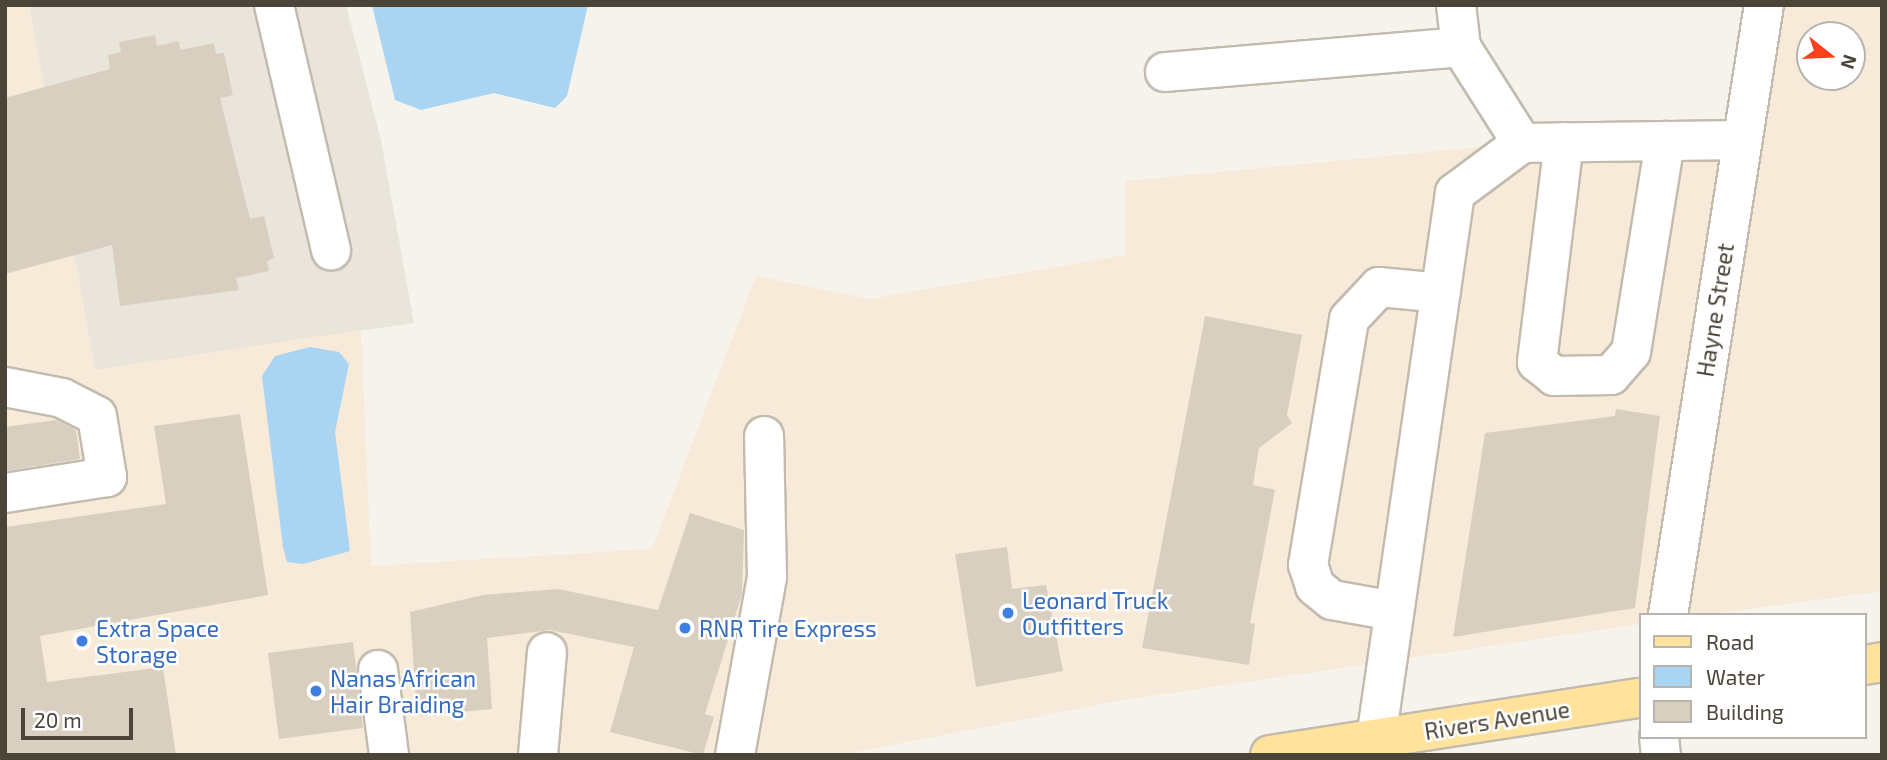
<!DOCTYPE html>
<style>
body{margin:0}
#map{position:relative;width:1887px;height:760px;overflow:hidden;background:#f6f3ec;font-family:"Exo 2",sans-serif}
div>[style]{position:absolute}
.residential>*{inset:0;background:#eae5da}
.commercial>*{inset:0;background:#f7ead8}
.water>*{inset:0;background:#a9d4f2}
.building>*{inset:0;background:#d8cfc1}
.roads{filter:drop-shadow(2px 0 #c2bbae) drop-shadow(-2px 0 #c2bbae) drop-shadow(0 2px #c2bbae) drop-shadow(0 -2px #c2bbae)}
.minor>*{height:38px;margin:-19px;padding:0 19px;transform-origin:19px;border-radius:19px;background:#fff}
.major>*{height:38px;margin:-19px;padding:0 19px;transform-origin:19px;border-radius:19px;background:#ffe39c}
.dots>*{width:19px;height:19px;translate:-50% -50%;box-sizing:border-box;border:4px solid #fff;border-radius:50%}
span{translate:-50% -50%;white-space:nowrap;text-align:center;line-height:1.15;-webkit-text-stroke:5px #fff;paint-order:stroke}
.street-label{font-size:23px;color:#4b4439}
.shop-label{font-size:23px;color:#366cbe}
.left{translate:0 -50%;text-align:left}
.frame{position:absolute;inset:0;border:7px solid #4b4439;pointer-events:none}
.legend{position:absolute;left:1639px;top:613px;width:228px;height:126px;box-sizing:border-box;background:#fff;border:2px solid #b7b4b0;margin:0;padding:9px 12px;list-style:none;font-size:21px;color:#4b4439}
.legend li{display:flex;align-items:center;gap:14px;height:35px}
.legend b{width:35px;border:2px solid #b7b4b0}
.north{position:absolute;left:1796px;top:21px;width:70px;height:70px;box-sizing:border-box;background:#fff;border:2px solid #b7b4b0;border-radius:50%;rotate:108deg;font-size:19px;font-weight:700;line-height:28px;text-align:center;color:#4b4439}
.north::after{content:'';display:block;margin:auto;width:24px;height:32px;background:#fc3f1d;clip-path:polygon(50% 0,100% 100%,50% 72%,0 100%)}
.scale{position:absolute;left:21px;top:708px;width:112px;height:32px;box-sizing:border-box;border:4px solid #4b4439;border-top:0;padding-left:9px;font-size:21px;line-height:24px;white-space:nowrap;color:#4b4439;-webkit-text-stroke:5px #fff;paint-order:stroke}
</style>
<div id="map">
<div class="residential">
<div style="clip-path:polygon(29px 5px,346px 5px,381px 140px,414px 323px,95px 370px)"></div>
</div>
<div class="commercial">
<div style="clip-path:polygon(evenodd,5px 5px,29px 5px,95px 370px,361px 330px,371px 566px,652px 549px,756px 276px,870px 299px,1125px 255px,1126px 181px,1522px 143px,1742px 140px,1764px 5px,1882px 5px,1882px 591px,1705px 615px,1640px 615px,1640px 624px,1123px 700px,840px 755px,5px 755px,5px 5px,1810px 35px,1852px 35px,1852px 77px,1810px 77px,1810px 35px)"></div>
</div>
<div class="water">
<div style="clip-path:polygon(372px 5px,588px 5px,567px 96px,555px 108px,494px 93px,421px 110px,395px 100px)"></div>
<div style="clip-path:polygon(310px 347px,339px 352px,349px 364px,335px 432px,350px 551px,303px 564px,287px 562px,283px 547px,262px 376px,275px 356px)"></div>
</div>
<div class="building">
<div style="clip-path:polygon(155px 35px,157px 46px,178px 41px,181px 50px,214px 43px,216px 54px,224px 53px,233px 95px,220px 98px,250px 219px,264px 216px,274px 258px,267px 261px,269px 271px,236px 278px,239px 290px,120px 306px,112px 245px,5px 274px,5px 98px,110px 69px,108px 55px,121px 52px,119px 42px)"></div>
<div style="clip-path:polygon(1205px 316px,1302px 335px,1287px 415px,1292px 423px,1259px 448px,1253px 485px,1275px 490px,1250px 623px,1255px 624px,1249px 665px,1142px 648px)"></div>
<div style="clip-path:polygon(1616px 409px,1660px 416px,1635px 608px,1453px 637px,1485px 433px,1615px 416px)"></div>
<div style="clip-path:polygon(240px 414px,268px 595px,40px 636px,47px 682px,163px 667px,176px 755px,5px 755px,5px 527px,166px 504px,154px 426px)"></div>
<div style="clip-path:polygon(57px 420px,76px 430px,80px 459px,5px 471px,5px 427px)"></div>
<div style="clip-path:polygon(690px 513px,744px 530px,742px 594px,705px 714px,714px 717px,703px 755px,610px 732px,634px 647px,550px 630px,487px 638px,492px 709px,417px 716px,410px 612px,483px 595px,558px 589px,658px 610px)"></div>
<div style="clip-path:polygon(1007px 547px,1012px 589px,1046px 585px,1063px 671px,976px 687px,955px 554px)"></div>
<div style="clip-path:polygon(353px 642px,363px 728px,279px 739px,268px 653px)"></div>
</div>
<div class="roads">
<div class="minor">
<div style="left:274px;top:5px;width:252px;rotate:76.9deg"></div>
<div style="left:1461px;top:47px;width:114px;rotate:57.6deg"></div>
<div style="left:1522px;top:143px;width:220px;rotate:-0.8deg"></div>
<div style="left:1165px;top:72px;width:297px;rotate:-4.8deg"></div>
<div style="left:1461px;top:47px;width:42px;rotate:-96.8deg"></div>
<div style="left:1564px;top:142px;width:222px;rotate:97deg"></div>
<div style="left:1537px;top:362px;width:22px;rotate:39deg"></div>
<div style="left:1554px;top:376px;width:57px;rotate:-1deg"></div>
<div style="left:1611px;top:375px;width:30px;rotate:-49deg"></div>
<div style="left:1631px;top:352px;width:214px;rotate:-80.8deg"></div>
<div style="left:5px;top:387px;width:58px;rotate:10.9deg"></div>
<div style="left:62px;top:398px;width:39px;rotate:27deg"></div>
<div style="left:97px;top:416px;width:62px;rotate:80.7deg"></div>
<div style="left:107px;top:477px;width:103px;rotate:171.1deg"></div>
<div style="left:1394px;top:611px;width:63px;rotate:-169.9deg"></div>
<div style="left:1332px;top:600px;width:22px;rotate:-141deg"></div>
<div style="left:1315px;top:586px;width:22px;rotate:-108deg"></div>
<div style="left:1308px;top:565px;width:249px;rotate:-80.5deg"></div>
<div style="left:1349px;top:319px;width:44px;rotate:-46.8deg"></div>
<div style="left:1379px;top:287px;width:62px;rotate:5.5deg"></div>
<div style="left:1668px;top:615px;width:618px;rotate:-81.06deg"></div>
<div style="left:378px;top:670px;width:86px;rotate:82.6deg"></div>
<div style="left:1659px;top:737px;width:18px;rotate:84deg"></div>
<div style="left:1376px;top:739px;width:552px;rotate:-81.77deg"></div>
<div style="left:1455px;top:193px;width:84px;rotate:-36.7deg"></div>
<div style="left:538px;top:755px;width:103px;rotate:-85deg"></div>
<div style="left:735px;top:755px;width:181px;rotate:-79.8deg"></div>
<div style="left:767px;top:577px;width:141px;rotate:-91.2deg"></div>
</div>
<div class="major">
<div style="left:1864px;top:665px;width:18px;rotate:-9deg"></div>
<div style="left:1270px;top:755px;width:374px;rotate:-8.8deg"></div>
</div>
</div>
<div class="dots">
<div style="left:1008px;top:613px;background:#3f7fe0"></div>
<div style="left:685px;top:628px;background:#3f7fe0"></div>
<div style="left:82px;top:641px;background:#3f7fe0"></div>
<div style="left:316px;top:691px;background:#3f7fe0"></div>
</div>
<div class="street-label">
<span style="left:1715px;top:310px;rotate:-81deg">Hayne Street</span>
<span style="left:1497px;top:720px;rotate:-9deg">Rivers Avenue</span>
</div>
<div class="shop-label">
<span class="left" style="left:1022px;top:613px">Leonard Truck<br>Outfitters</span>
<span class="left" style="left:96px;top:641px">Extra Space<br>Storage</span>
<span class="left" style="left:699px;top:628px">RNR Tire Express</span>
<span class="left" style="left:330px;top:691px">Nanas African<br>Hair Braiding</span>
</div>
<div class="frame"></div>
<ul class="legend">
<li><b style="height:9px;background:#ffe39c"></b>Road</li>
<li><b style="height:19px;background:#a9d4f2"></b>Water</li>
<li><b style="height:19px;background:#d8cfc1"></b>Building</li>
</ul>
<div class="north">N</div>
<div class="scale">20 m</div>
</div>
